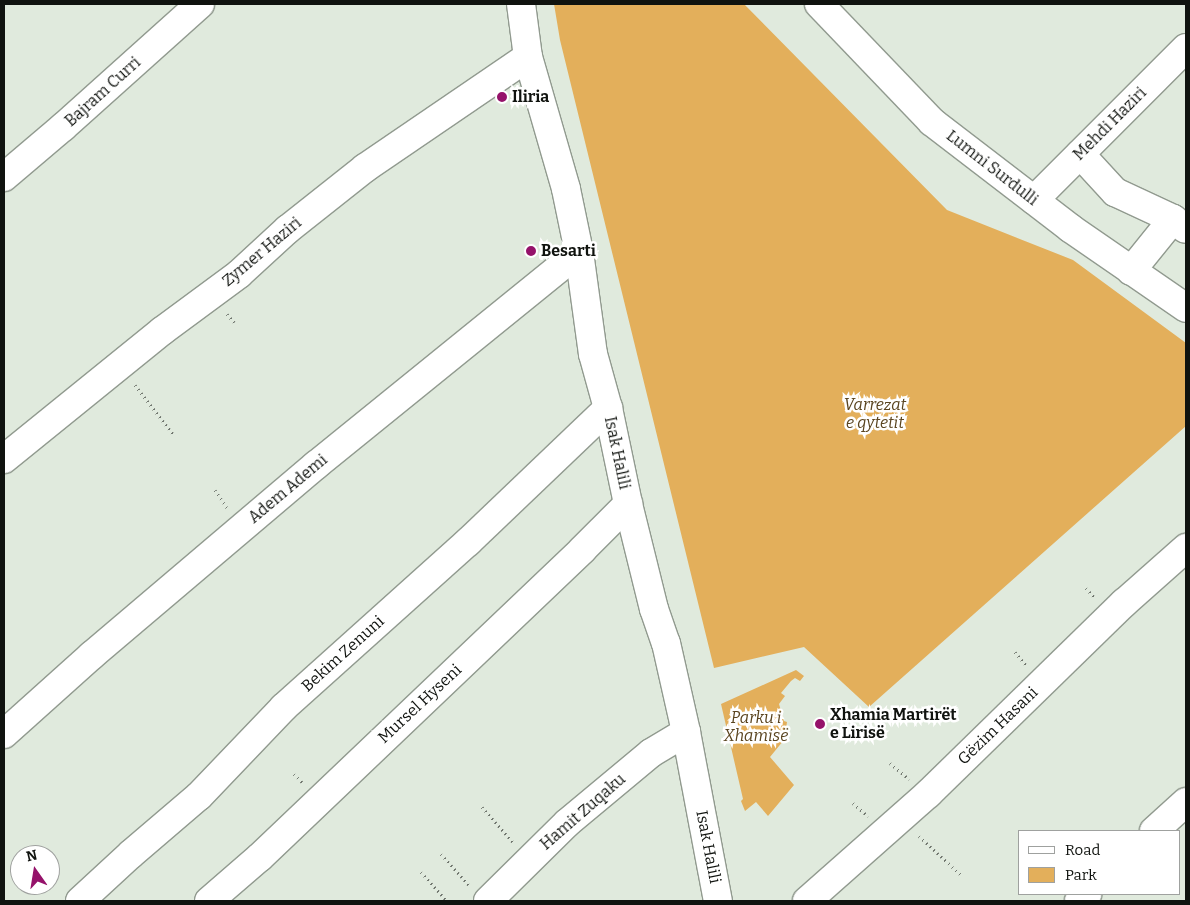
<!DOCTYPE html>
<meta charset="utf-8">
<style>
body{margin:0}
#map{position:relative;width:1190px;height:905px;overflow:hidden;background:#e0eadd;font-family:Bitter,serif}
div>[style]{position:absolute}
.green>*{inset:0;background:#e3af5b}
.path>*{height:3px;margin-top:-1.5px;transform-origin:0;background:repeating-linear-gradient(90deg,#71776f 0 1px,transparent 0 5px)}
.roads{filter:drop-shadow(1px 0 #919a8f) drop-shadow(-1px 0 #919a8f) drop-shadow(0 1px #919a8f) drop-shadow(0 -1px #919a8f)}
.minor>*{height:28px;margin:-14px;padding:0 14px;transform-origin:14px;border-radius:14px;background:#fff}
.dots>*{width:14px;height:14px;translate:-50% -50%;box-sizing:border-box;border:2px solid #fff;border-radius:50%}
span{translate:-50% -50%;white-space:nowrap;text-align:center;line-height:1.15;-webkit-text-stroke:5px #fff;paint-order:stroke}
.street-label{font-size:16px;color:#10130f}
.poi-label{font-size:16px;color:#10130f;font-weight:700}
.left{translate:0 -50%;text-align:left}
.park-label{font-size:16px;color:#5a441f;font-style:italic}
.frame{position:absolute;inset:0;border:5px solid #10130f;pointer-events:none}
.legend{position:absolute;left:1018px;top:830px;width:162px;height:65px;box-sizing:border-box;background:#fff;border:1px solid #9fa19f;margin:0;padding:6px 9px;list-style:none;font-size:15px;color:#10130f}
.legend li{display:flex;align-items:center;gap:10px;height:25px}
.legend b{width:25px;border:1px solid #9fa19f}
.north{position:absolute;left:10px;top:845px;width:50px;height:50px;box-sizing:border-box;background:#fff;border:1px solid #9fa19f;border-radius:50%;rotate:347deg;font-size:14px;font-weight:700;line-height:20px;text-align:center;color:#10130f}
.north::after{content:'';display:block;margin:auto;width:18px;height:22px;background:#95126a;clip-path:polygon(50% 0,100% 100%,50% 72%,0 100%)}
</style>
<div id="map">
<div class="green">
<div style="clip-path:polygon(554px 4px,744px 4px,947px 210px,1073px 260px,1186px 343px,1186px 426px,869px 707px,804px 647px,714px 668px,560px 40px)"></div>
<div style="clip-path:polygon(796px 670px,804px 676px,800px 681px,795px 678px,791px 681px,781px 693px,785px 696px,779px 704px,784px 721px,787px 722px,786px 729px,788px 735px,770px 757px,794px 785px,768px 816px,756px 802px,745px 811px,741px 801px,743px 799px,721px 704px)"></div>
</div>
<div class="path">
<div style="left:227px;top:314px;width:11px;rotate:49deg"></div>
<div style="left:135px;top:385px;width:62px;rotate:52.2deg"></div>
<div style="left:215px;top:490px;width:22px;rotate:56deg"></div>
<div style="left:1086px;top:588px;width:12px;rotate:48deg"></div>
<div style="left:1015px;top:652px;width:17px;rotate:50deg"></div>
<div style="left:890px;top:763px;width:25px;rotate:40deg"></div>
<div style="left:294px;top:774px;width:13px;rotate:45deg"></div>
<div style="left:853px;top:803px;width:20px;rotate:41deg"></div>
<div style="left:482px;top:807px;width:47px;rotate:48.5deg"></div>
<div style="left:919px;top:836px;width:59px;rotate:42.9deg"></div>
<div style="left:441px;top:854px;width:42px;rotate:47.9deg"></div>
<div style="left:421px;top:872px;width:39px;rotate:48deg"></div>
</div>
<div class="roads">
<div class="minor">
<div style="left:521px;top:4px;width:53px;rotate:82.5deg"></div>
<div style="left:528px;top:57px;width:137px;rotate:73.9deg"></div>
<div style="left:566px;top:189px;width:64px;rotate:78.3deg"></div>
<div style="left:579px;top:252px;width:103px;rotate:82.2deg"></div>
<div style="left:593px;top:354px;width:56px;rotate:74.5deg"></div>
<div style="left:608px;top:408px;width:98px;rotate:78.2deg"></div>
<div style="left:628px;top:504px;width:108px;rotate:76.1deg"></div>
<div style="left:654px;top:609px;width:36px;rotate:71deg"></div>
<div style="left:666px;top:643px;width:91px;rotate:77.3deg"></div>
<div style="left:686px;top:732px;width:172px;rotate:79.3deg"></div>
<div style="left:819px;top:4px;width:163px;rotate:46.2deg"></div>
<div style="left:932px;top:122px;width:174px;rotate:37.5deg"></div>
<div style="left:1070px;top:228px;width:141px;rotate:34.6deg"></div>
<div style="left:1080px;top:154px;width:52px;rotate:47.4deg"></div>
<div style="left:1115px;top:192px;width:64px;rotate:25deg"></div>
<div style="left:1173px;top:219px;width:16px;rotate:38deg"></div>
<div style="left:4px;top:177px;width:77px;rotate:-40.3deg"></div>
<div style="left:63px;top:127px;width:184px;rotate:-41.9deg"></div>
<div style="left:1034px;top:200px;width:215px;rotate:-45deg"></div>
<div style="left:1131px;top:271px;width:67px;rotate:-51.1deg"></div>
<div style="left:4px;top:459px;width:203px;rotate:-39deg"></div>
<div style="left:162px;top:331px;width:96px;rotate:-36.5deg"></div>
<div style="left:239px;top:274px;width:67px;rotate:-42.6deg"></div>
<div style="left:288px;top:229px;width:98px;rotate:-38.4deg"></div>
<div style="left:365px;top:168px;width:197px;rotate:-34.3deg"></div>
<div style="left:4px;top:734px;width:118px;rotate:-41.9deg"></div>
<div style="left:92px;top:655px;width:294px;rotate:-40.3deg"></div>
<div style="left:316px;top:465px;width:338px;rotate:-39deg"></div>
<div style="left:1154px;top:831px;width:43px;rotate:-42.2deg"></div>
<div style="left:80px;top:901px;width:69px;rotate:-42.7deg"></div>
<div style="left:131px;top:854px;width:89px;rotate:-40.5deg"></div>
<div style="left:199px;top:796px;width:123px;rotate:-46.3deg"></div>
<div style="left:284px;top:707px;width:247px;rotate:-41.9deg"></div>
<div style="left:468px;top:542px;width:194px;rotate:-43.7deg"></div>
<div style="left:209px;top:901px;width:67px;rotate:-40.8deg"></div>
<div style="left:260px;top:857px;width:446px;rotate:-43.6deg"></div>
<div style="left:583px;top:549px;width:64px;rotate:-45deg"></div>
<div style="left:488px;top:901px;width:111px;rotate:-44.6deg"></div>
<div style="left:567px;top:823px;width:109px;rotate:-39.8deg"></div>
<div style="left:651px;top:753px;width:41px;rotate:-31deg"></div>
<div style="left:807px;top:901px;width:162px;rotate:-41.5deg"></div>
<div style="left:928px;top:794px;width:274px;rotate:-44.3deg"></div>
<div style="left:1124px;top:603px;width:83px;rotate:-41.6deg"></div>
<div style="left:1079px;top:901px;width:11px;rotate:-41deg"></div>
</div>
</div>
<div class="dots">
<div style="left:502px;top:97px;background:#95126a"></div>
<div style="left:531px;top:251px;background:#95126a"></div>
<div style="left:820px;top:724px;background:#95126a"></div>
</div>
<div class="street-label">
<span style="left:103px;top:92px;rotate:-42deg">Bajram Curri</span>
<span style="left:1110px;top:124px;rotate:-45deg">Mehdi Haziri</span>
<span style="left:992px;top:168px;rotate:38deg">Lumni Surdulli</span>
<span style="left:262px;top:252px;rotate:-40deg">Zymer Haziri</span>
<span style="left:617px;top:453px;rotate:78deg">Isak Halili</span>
<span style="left:288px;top:489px;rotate:-40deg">Adem Ademi</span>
<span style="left:343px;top:654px;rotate:-42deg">Bekim Zenuni</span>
<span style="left:420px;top:704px;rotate:-43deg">Mursel Hyseni</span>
<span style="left:998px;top:726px;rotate:-44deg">Gëzim Hasani</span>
<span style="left:583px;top:812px;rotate:-41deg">Hamit Zuqaku</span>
<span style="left:708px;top:847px;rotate:79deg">Isak Halili</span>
</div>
<div class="poi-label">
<span class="left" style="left:512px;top:97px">Iliria</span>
<span class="left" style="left:541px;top:251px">Besarti</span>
<span class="left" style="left:830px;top:724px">Xhamia Martirët<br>e Lirisë</span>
</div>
<div class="park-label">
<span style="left:875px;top:414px">Varrezat<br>e qytetit</span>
<span style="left:756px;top:727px">Parku i<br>Xhamisë</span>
</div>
<div class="frame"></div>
<ul class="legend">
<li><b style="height:6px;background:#fff"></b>Road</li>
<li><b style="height:14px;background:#e3af5b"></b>Park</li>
</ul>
<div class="north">N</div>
</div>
